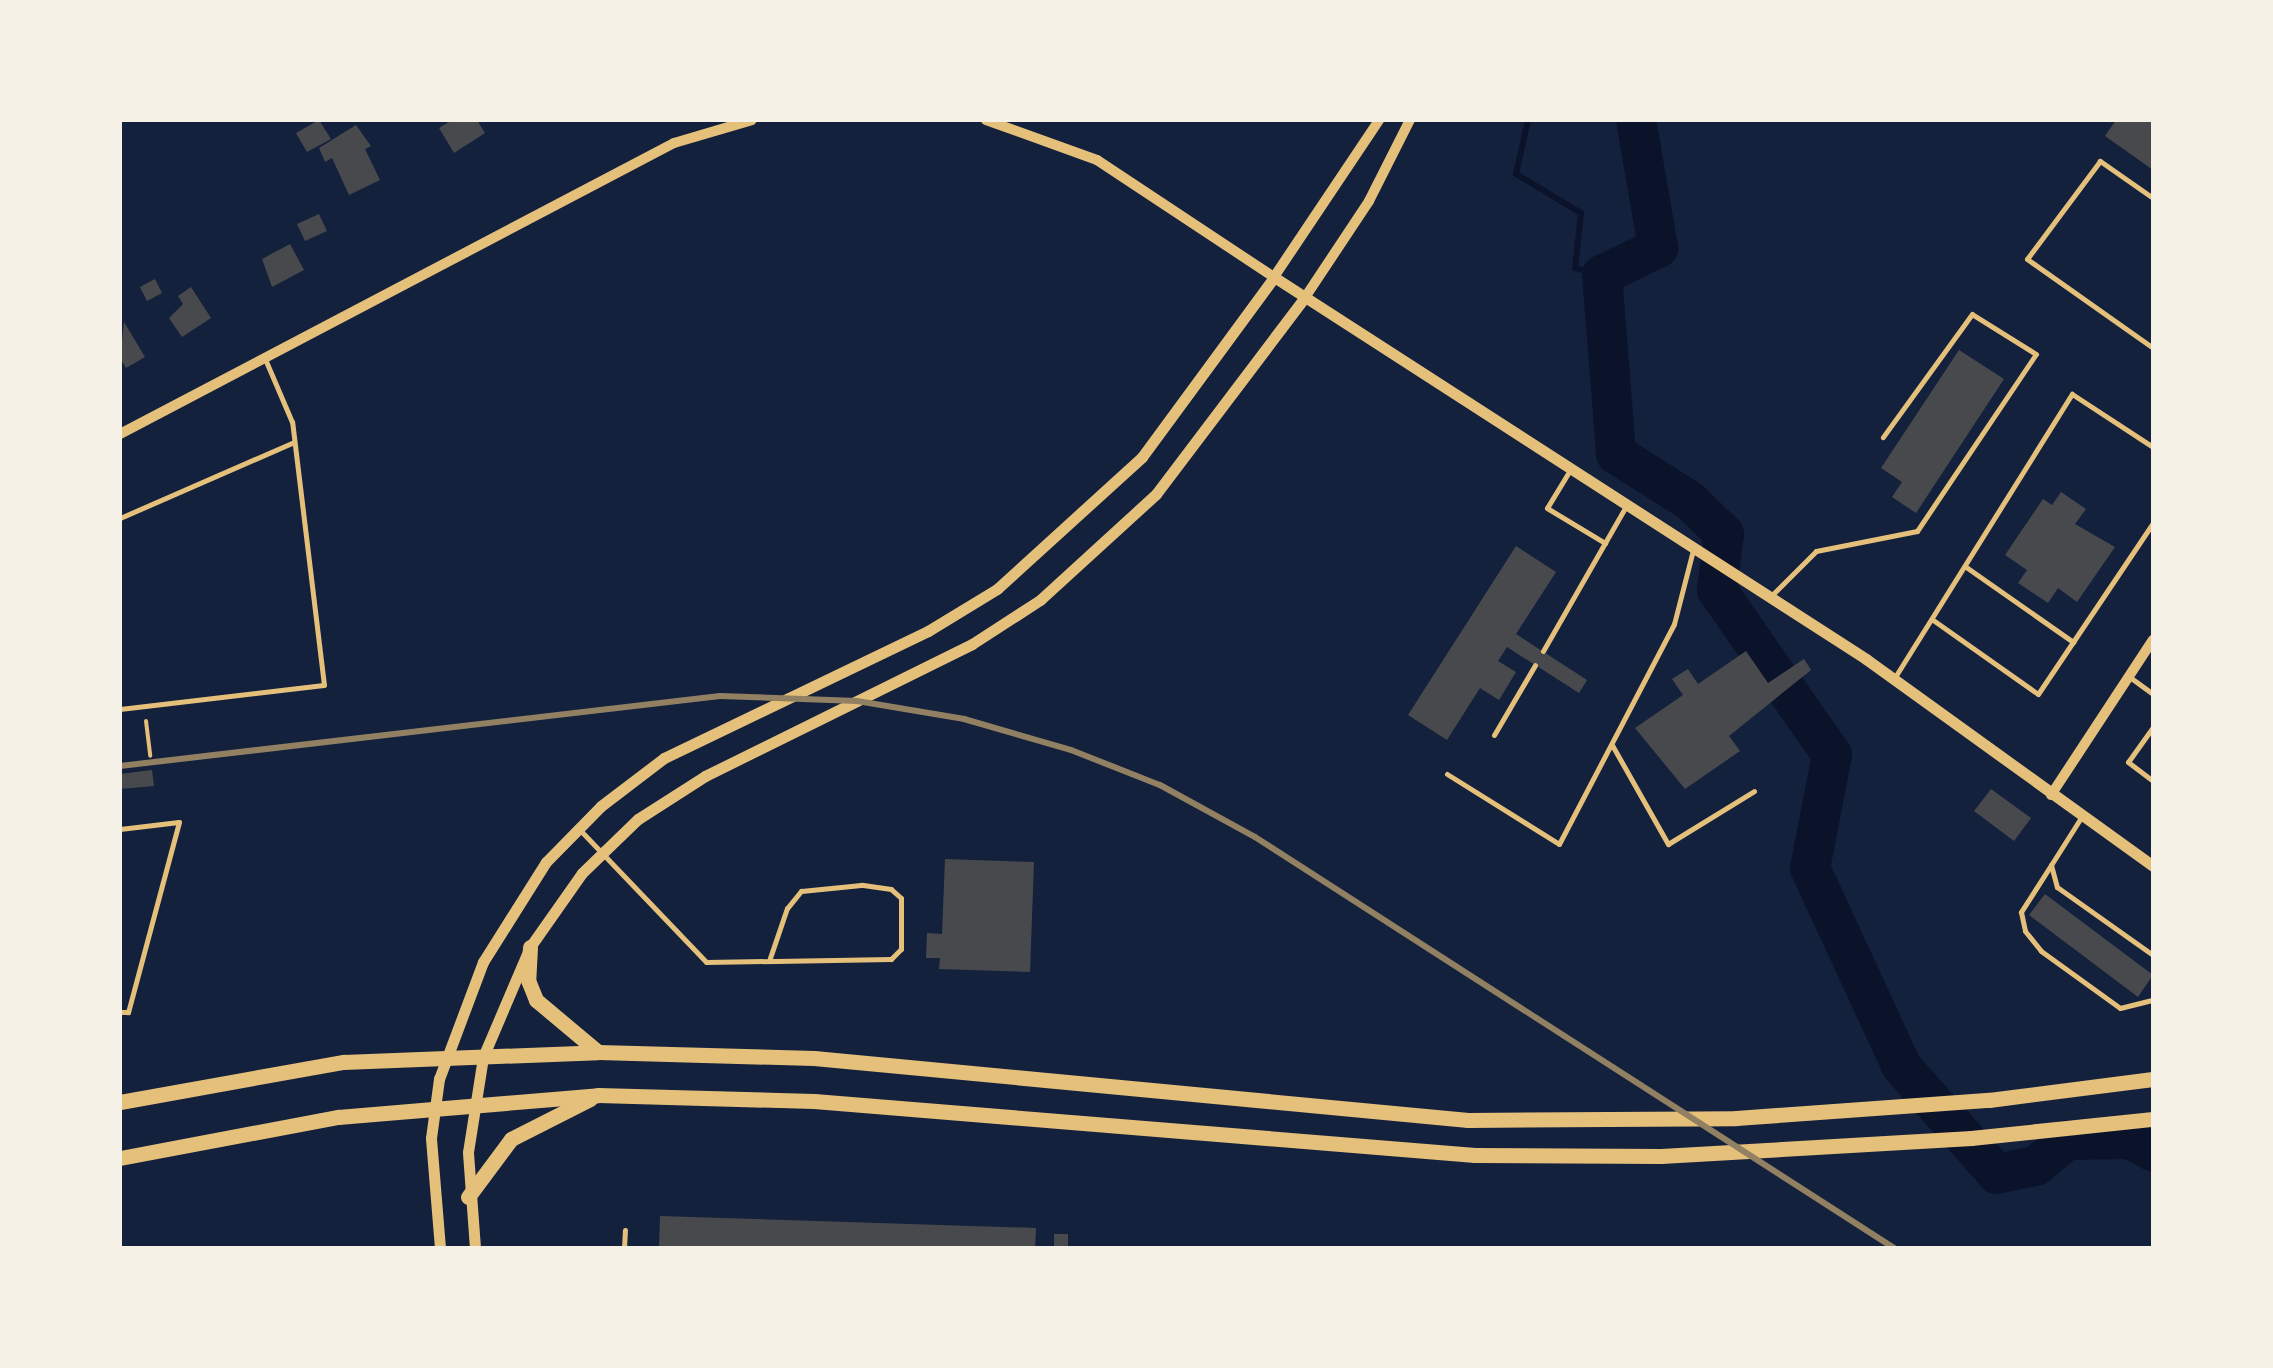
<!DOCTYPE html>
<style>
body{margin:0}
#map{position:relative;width:2273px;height:1368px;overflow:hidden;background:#14213d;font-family:Jost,sans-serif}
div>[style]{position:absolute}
.stream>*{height:6px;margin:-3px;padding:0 3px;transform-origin:3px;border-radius:3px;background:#0b132b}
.river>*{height:40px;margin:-20px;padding:0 20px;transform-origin:20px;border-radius:20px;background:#0b132b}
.building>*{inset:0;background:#48494c}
.path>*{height:4px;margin:-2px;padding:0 2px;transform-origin:2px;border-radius:2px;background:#e5c07b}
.service>*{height:5px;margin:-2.5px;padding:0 2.5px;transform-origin:2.5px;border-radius:2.5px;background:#e5c07b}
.minor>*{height:10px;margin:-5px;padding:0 5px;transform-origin:5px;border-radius:5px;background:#e5c07b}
.tertiary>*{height:11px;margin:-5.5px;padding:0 5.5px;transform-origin:5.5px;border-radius:5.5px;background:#e5c07b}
.primary>*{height:15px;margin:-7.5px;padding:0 7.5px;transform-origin:7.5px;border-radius:7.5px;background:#e5c07b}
.rail>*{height:6px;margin:-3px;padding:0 3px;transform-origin:3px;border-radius:3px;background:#918062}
span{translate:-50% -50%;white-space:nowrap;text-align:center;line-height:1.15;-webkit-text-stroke:9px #f6f1e7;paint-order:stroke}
.frame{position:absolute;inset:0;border:122px solid #f6f1e7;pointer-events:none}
</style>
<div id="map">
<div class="stream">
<div style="left:1528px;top:120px;width:55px;rotate:102.5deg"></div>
<div style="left:1516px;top:174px;width:76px;rotate:31deg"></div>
<div style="left:1581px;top:213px;width:55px;rotate:96.2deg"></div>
<div style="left:1575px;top:268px;width:28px;rotate:15deg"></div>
</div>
<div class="river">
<div style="left:1636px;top:120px;width:130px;rotate:80.2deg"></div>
<div style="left:1658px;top:248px;width:62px;rotate:154.3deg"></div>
<div style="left:1602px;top:275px;width:180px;rotate:85.5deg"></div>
<div style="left:1616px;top:454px;width:88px;rotate:32.4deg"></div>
<div style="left:1690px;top:501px;width:47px;rotate:44.1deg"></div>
<div style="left:1724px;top:534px;width:56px;rotate:97.1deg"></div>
<div style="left:1717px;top:590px;width:201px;rotate:55.1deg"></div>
<div style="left:1832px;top:755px;width:115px;rotate:101deg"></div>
<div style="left:1810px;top:868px;width:219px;rotate:65.2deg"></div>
<div style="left:1902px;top:1067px;width:143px;rotate:48.4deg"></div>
<div style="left:1997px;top:1174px;width:40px;rotate:-12deg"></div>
<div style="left:2036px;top:1166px;width:40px;rotate:-40deg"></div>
<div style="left:2067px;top:1140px;width:63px;rotate:-0.9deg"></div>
<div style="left:2130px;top:1139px;width:26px;rotate:29deg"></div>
</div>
<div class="building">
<div style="clip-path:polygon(319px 120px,331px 139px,307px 152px,296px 133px)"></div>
<div style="clip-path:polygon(452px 120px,477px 120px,485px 133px,454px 153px,439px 128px)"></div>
<div style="clip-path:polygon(2116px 120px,2153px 120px,2153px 170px,2105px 136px)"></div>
<div style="clip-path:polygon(356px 125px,371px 146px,365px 149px,380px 180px,349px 195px,332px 158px,325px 162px,319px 148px)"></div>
<div style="clip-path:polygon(319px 214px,327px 231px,305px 241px,297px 224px)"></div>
<div style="clip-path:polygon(290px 244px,304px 270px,272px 287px,262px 259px)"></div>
<div style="clip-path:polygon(155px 279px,162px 293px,147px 301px,140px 287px)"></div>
<div style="clip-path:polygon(191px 287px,211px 318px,182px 337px,169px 318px,183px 304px,178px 296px)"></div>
<div style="clip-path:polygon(124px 322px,145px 357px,126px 368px,120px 358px)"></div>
<div style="clip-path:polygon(1959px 350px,2004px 379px,1916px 513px,1892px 497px,1902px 482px,1881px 468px)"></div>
<div style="clip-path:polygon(2061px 492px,2086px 509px,2075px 524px,2115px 547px,2077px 602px,2058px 588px,2048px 603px,2018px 583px,2027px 570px,2005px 555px,2043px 499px,2052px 505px)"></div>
<div style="clip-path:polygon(1516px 546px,1556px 572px,1516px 634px,1587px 680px,1579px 693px,1507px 647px,1498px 661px,1516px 672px,1499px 700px,1480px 688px,1447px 740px,1408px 715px)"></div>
<div style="clip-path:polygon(1746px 651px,1768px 683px,1804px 659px,1811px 670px,1729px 736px,1740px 751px,1685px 789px,1635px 728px,1683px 695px,1672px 679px,1688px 669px,1698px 684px)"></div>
<div style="clip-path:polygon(152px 770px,154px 786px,120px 789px,120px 774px)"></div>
<div style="clip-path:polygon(1991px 789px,2031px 818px,2014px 841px,1974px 811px)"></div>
<div style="clip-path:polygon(945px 859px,1034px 862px,1030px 972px,939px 969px,940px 958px,926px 958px,927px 933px,942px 934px)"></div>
<div style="clip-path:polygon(2045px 894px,2153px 975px,2138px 997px,2029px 915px)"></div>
<div style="clip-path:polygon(660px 1216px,1036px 1228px,1035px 1248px,659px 1248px)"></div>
<div style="clip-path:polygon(1054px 1234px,1068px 1234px,1068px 1248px,1054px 1248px)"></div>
</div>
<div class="path">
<div style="left:146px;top:721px;width:35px;rotate:83deg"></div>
</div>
<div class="service">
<div style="left:2153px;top:198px;width:65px;rotate:-145.1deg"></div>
<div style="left:2100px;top:161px;width:122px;rotate:126.7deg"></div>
<div style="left:2027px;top:259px;width:154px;rotate:35.2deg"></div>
<div style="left:1570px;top:470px;width:44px;rotate:121.2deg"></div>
<div style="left:1547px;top:508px;width:68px;rotate:31.1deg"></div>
<div style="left:120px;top:518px;width:190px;rotate:-23.6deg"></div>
<div style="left:1966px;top:567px;width:131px;rotate:35deg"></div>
<div style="left:1772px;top:595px;width:62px;rotate:-45deg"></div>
<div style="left:1816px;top:551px;width:103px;rotate:-11.2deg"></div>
<div style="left:1917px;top:531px;width:213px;rotate:-56.1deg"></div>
<div style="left:2036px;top:354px;width:75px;rotate:-148deg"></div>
<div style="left:1972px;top:314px;width:152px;rotate:125.9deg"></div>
<div style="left:1933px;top:620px;width:128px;rotate:35.2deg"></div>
<div style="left:2038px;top:694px;width:206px;rotate:-56.1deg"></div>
<div style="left:1543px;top:651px;width:167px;rotate:-60.2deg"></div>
<div style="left:1895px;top:677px;width:334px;rotate:-58deg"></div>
<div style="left:2072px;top:394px;width:97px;rotate:33.2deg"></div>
<div style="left:2131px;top:678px;width:27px;rotate:36deg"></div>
<div style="left:120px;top:709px;width:205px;rotate:-6.7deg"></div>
<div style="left:324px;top:685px;width:265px;rotate:-96.9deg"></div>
<div style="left:292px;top:422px;width:69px;rotate:-113.2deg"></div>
<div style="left:2153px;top:727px;width:43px;rotate:125.5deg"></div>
<div style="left:2128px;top:762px;width:31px;rotate:37deg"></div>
<div style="left:1494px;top:735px;width:81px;rotate:-59.6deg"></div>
<div style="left:1612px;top:745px;width:114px;rotate:60.5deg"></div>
<div style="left:1668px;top:844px;width:101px;rotate:-31.6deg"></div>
<div style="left:1447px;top:774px;width:132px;rotate:32deg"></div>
<div style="left:1559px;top:844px;width:248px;rotate:-62.4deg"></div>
<div style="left:1674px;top:624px;width:76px;rotate:-75.6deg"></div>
<div style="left:2082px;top:816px;width:58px;rotate:122.3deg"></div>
<div style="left:2051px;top:865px;width:23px;rotate:75deg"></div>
<div style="left:2057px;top:887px;width:118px;rotate:35.3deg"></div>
<div style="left:120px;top:829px;width:59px;rotate:-6.8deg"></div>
<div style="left:179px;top:822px;width:197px;rotate:105deg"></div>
<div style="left:128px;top:1012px;width:8px;rotate:180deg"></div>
<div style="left:580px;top:830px;width:182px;rotate:46.3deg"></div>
<div style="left:706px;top:962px;width:185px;rotate:-0.9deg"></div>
<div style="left:891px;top:959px;width:14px;rotate:-45deg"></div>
<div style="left:901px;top:949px;width:51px;rotate:-90deg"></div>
<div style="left:901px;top:898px;width:13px;rotate:-138deg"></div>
<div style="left:891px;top:889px;width:30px;rotate:-172deg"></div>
<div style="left:861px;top:885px;width:60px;rotate:174.3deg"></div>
<div style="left:801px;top:891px;width:22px;rotate:129deg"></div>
<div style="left:787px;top:908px;width:53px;rotate:108.8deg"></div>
<div style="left:2051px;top:865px;width:56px;rotate:122.6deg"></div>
<div style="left:2021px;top:912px;width:19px;rotate:78deg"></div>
<div style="left:2025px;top:931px;width:26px;rotate:51deg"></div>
<div style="left:2041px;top:951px;width:97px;rotate:35.8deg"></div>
<div style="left:2120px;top:1008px;width:34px;rotate:-14deg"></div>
<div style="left:624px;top:1248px;width:18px;rotate:-87deg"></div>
</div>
<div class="minor">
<div style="left:986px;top:120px;width:118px;rotate:19.8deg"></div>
<div style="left:1097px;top:160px;width:212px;rotate:33.5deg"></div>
<div style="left:1274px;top:277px;width:189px;rotate:-56.2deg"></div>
<div style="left:1306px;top:296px;width:114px;rotate:-56.4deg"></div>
<div style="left:1369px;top:201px;width:91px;rotate:-63.2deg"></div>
<div style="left:120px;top:434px;width:626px;rotate:-27.71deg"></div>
<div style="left:674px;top:143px;width:81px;rotate:-16.4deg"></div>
<div style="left:2051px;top:795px;width:186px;rotate:-56.7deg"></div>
</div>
<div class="tertiary">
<div style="left:440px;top:1248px;width:110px;rotate:-94.7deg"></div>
<div style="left:431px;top:1138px;width:60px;rotate:-82.3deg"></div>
<div style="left:439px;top:1079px;width:125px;rotate:-69.4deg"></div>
<div style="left:483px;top:962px;width:118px;rotate:-57.8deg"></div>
<div style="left:546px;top:862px;width:78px;rotate:-45.5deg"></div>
<div style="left:601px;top:806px;width:79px;rotate:-37.3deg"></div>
<div style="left:664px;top:758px;width:293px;rotate:-25.7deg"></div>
<div style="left:928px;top:631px;width:81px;rotate:-31.3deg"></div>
<div style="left:997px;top:589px;width:196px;rotate:-42.3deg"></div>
<div style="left:1142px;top:457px;width:223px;rotate:-53.7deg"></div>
<div style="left:1274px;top:277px;width:705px;rotate:32.83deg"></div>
<div style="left:1866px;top:659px;width:354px;rotate:35.8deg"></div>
<div style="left:475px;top:1248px;width:96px;rotate:-94.2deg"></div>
<div style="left:468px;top:1152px;width:96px;rotate:-81deg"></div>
<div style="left:483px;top:1057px;width:120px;rotate:-66.9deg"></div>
<div style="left:530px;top:947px;width:90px;rotate:-54.9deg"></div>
<div style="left:582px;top:873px;width:78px;rotate:-44deg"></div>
<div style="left:638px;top:819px;width:80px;rotate:-32.7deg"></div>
<div style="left:705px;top:776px;width:298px;rotate:-26.3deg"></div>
<div style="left:972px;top:644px;width:81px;rotate:-32.9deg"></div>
<div style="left:1040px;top:600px;width:157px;rotate:-42.4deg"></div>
<div style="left:1156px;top:494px;width:248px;rotate:-52.9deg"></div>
</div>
<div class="primary">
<div style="left:530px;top:947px;width:33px;rotate:93deg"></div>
<div style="left:528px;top:980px;width:22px;rotate:68deg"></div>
<div style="left:536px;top:1000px;width:81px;rotate:40deg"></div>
<div style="left:120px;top:1102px;width:227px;rotate:-10.2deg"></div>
<div style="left:343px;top:1062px;width:255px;rotate:-2.2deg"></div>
<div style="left:598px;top:1052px;width:216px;rotate:1.6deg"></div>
<div style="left:814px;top:1058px;width:657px;rotate:5.42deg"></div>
<div style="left:1468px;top:1120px;width:268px;rotate:-0.4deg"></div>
<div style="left:1736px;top:1118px;width:254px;rotate:-4.1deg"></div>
<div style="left:1989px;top:1100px;width:165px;rotate:-7.3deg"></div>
<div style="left:120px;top:1158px;width:222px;rotate:-10.7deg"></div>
<div style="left:338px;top:1117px;width:261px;rotate:-4.8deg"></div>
<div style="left:598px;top:1095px;width:216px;rotate:1.6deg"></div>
<div style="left:814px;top:1101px;width:663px;rotate:4.67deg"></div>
<div style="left:1475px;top:1155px;width:186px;rotate:0.3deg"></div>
<div style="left:1661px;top:1156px;width:311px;rotate:-3.3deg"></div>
<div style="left:1971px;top:1138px;width:183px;rotate:-6deg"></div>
<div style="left:468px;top:1197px;width:72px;rotate:-53.4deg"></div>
<div style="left:511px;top:1139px;width:89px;rotate:-26.9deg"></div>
</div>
<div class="rail">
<div style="left:120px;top:766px;width:604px;rotate:-6.65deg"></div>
<div style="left:720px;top:696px;width:137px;rotate:2.1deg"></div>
<div style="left:857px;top:701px;width:109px;rotate:9.5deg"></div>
<div style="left:964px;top:719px;width:111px;rotate:16.2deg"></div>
<div style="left:1071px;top:750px;width:96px;rotate:21.5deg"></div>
<div style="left:1160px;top:785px;width:108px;rotate:28.7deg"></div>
<div style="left:1255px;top:837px;width:760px;rotate:32.75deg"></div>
</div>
<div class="frame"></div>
</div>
